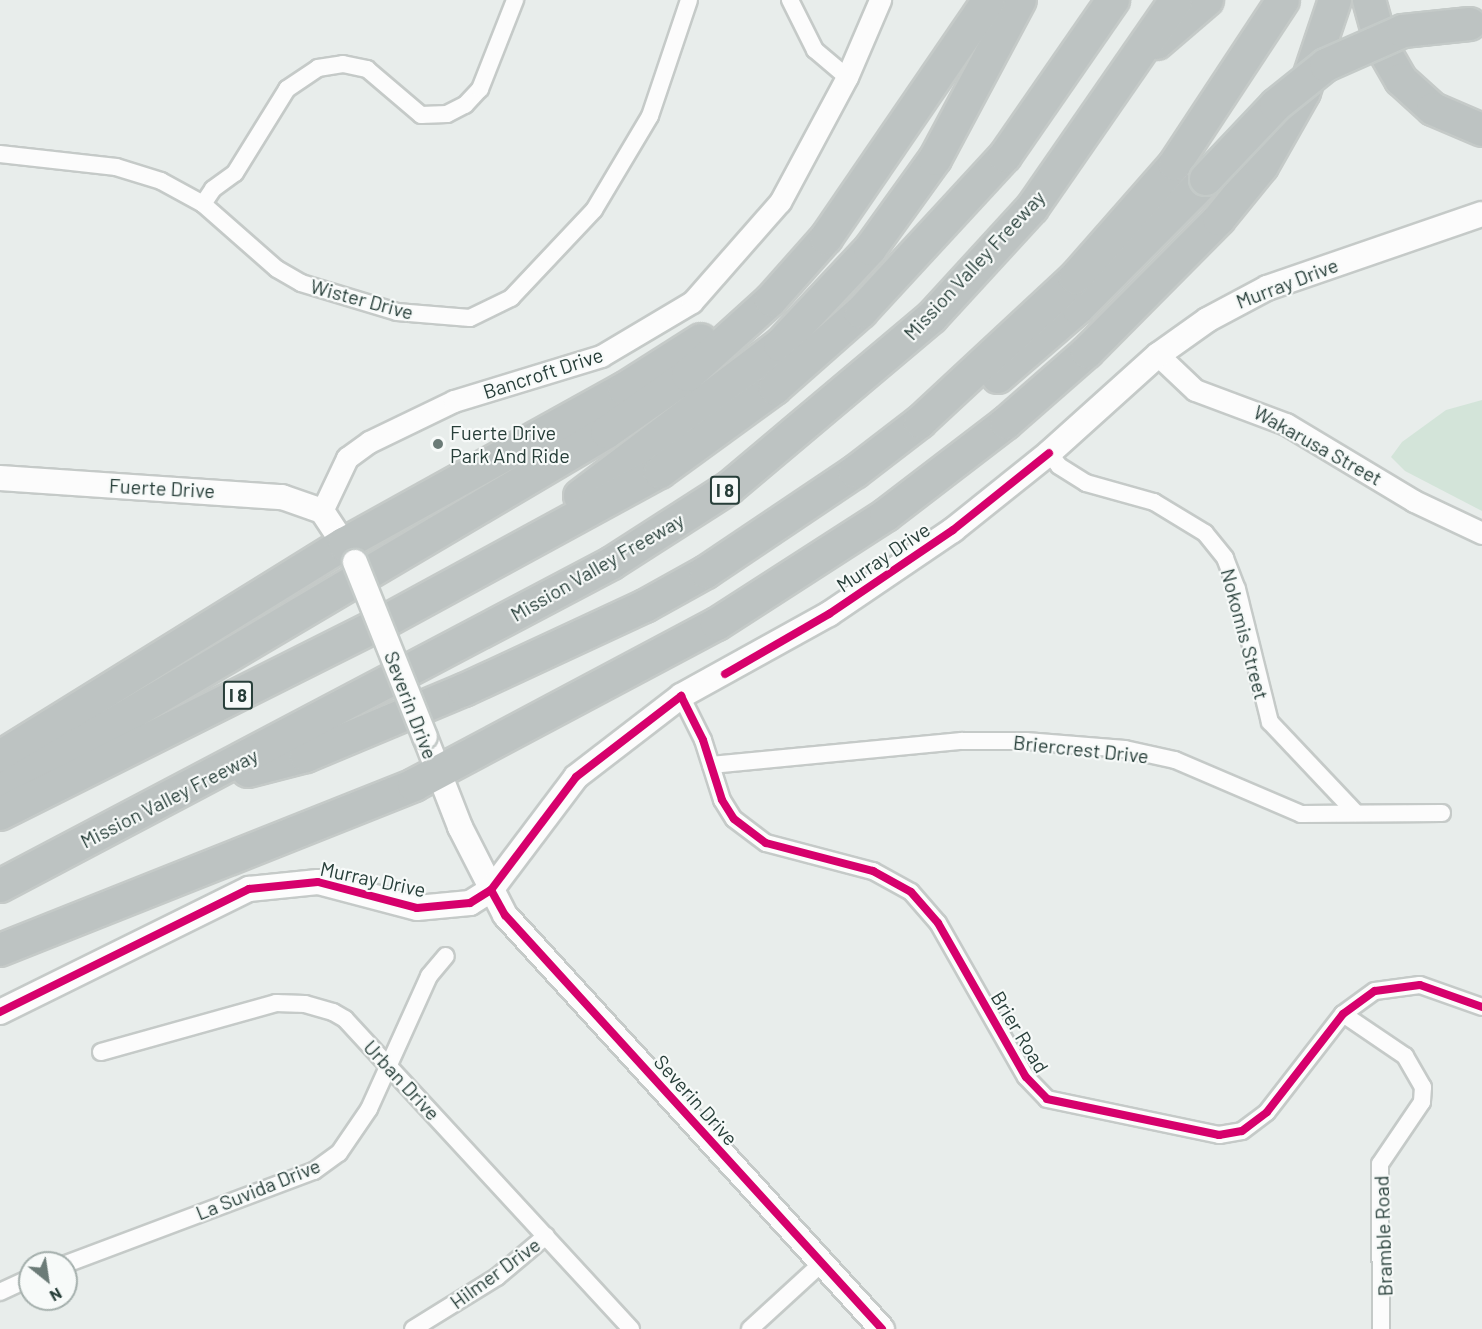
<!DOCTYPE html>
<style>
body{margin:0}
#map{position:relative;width:1482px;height:1329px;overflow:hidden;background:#e8edeb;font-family:Barlow,sans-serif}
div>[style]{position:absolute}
.green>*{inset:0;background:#d3e4d9}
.roads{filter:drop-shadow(2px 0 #c5cac8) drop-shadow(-2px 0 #c5cac8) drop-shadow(0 2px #c5cac8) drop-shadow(0 -2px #c5cac8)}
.minor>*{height:16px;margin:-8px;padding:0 8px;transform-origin:8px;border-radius:8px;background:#fcfcfc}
.tertiary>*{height:21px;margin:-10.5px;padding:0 10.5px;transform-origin:10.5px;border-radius:10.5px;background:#fcfcfc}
.secondary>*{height:24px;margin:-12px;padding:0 12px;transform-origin:12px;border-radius:12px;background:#fcfcfc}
.motorway>*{height:32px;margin:-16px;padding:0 16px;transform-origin:16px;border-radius:16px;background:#bdc3c2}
.bridges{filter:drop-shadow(2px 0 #c4cac8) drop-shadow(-2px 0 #c4cac8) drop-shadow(0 2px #c4cac8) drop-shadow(0 -2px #c4cac8)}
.secondary-bridge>*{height:24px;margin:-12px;padding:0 12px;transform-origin:12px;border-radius:12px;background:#fcfcfc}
.motorway-bridge>*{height:32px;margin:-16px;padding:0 16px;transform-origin:16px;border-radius:16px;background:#bdc3c2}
.cycleway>*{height:8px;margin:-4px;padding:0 4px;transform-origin:4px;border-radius:4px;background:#d6006c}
.dots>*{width:16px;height:16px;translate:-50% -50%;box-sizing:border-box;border:3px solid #f7faf9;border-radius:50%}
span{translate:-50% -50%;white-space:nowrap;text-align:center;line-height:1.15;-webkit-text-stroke:4.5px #f7faf9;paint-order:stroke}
.shield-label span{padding:2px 4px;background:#f7faf9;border:2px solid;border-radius:4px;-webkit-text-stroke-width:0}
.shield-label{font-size:18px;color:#273e39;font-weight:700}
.street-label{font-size:20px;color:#273e39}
.poi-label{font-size:20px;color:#273e39}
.left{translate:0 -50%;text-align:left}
.north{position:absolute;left:18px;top:1251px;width:60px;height:60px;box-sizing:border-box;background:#f7faf9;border:2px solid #a4afac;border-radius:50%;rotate:150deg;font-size:16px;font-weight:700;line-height:24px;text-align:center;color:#273e39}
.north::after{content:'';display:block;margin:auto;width:21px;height:27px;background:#6b7b77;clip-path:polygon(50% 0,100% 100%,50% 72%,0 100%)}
</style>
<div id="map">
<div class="green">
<div style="clip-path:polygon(1482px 400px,1482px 511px,1405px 471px,1391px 457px,1402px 442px,1446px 410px)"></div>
</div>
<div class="roads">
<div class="minor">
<div style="left:790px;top:0;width:56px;rotate:63.4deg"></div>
<div style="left:815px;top:50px;width:42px;rotate:40.2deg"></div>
<div style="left:0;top:154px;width:117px;rotate:6.4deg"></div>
<div style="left:116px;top:167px;width:47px;rotate:17.3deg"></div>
<div style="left:161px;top:181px;width:48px;rotate:28.7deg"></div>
<div style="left:203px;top:204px;width:98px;rotate:41.3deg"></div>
<div style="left:277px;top:269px;width:28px;rotate:30deg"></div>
<div style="left:301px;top:283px;width:100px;rotate:16.8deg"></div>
<div style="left:397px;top:312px;width:73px;rotate:4.7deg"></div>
<div style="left:470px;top:318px;width:46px;rotate:-26deg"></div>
<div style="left:511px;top:298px;width:121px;rotate:-46.7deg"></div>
<div style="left:594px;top:210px;width:109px;rotate:-59.2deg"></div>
<div style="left:650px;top:116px;width:122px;rotate:-71.4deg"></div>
<div style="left:203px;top:204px;width:18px;rotate:-56deg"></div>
<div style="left:213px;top:189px;width:27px;rotate:-36deg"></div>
<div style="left:235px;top:173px;width:99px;rotate:-58.2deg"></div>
<div style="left:287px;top:89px;width:37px;rotate:-34deg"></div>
<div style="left:318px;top:68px;width:25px;rotate:-9deg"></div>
<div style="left:343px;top:64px;width:25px;rotate:12deg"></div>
<div style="left:367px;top:69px;width:71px;rotate:40.4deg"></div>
<div style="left:421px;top:115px;width:26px;rotate:-2deg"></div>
<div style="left:447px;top:114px;width:20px;rotate:-27deg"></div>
<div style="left:465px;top:105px;width:22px;rotate:-47deg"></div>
<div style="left:480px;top:89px;width:96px;rotate:-68.5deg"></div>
<div style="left:1049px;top:453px;width:16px;rotate:52deg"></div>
<div style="left:1059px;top:466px;width:32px;rotate:32deg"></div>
<div style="left:1086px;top:483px;width:71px;rotate:15.6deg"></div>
<div style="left:1154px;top:502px;width:60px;rotate:31.3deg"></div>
<div style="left:1205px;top:533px;width:32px;rotate:51deg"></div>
<div style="left:1225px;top:558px;width:33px;rotate:69deg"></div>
<div style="left:1237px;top:589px;width:137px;rotate:76.1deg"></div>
<div style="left:1270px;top:722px;width:125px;rotate:46.6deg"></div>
<div style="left:681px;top:696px;width:49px;rotate:63.4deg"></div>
<div style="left:703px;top:740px;width:63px;rotate:72.4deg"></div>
<div style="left:722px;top:800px;width:22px;rotate:58deg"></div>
<div style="left:734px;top:819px;width:40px;rotate:37deg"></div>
<div style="left:766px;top:843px;width:111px;rotate:14.7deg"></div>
<div style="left:873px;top:871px;width:43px;rotate:28.9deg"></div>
<div style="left:911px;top:892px;width:41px;rotate:48.9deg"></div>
<div style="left:938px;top:923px;width:177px;rotate:60.3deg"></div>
<div style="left:1026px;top:1077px;width:30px;rotate:46deg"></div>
<div style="left:1047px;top:1099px;width:176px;rotate:11.8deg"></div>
<div style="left:1219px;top:1135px;width:23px;rotate:-10deg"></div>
<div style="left:1242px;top:1131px;width:31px;rotate:-37deg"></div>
<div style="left:1267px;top:1112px;width:124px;rotate:-52.2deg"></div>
<div style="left:1343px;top:1014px;width:39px;rotate:-36deg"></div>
<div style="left:1375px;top:991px;width:45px;rotate:-7.6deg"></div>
<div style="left:1420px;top:985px;width:66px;rotate:19.5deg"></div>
<div style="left:711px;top:765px;width:252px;rotate:-5.5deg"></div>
<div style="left:962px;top:741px;width:64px"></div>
<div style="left:1026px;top:741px;width:99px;rotate:4.6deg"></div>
<div style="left:1125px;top:749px;width:51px;rotate:12.4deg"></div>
<div style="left:1175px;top:760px;width:137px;rotate:23.2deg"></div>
<div style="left:1301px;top:814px;width:141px;rotate:-0.4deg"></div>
<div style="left:1343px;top:1014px;width:75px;rotate:34.1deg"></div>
<div style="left:1405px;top:1056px;width:36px;rotate:60deg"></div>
<div style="left:1423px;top:1087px;width:15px;rotate:94deg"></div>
<div style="left:1422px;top:1102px;width:75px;rotate:124.1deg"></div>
<div style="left:1380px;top:1164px;width:165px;rotate:89.7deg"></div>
<div style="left:101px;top:1052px;width:182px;rotate:-15.6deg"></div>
<div style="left:276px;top:1003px;width:29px;rotate:2deg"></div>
<div style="left:305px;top:1004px;width:29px;rotate:16deg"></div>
<div style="left:333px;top:1012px;width:14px;rotate:30deg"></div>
<div style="left:345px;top:1019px;width:422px;rotate:47.3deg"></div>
<div style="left:66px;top:1264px;width:265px;rotate:-20.6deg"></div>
<div style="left:314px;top:1171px;width:31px;rotate:-36deg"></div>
<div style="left:339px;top:1153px;width:53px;rotate:-55.7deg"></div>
<div style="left:369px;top:1109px;width:146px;rotate:-65.7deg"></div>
<div style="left:429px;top:976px;width:26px;rotate:-50deg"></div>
<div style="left:0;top:1292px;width:33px;rotate:-25deg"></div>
<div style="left:413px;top:1329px;width:99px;rotate:-31.8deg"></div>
<div style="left:497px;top:1277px;width:64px;rotate:-39.9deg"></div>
<div style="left:750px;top:1329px;width:98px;rotate:-42.5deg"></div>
</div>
<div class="tertiary">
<div style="left:1158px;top:355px;width:51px;rotate:43.4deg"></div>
<div style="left:1195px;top:390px;width:97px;rotate:20.5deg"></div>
<div style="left:1286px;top:424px;width:149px;rotate:31deg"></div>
<div style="left:1414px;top:501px;width:75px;rotate:25.2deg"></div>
<div style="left:322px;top:511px;width:59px;rotate:-64.7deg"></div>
<div style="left:347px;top:458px;width:27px;rotate:-36deg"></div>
<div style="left:369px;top:442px;width:94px;rotate:-25.8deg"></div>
<div style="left:454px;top:401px;width:154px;rotate:-17deg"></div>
<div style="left:601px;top:356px;width:106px;rotate:-30.7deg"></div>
<div style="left:692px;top:302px;width:133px;rotate:-48.7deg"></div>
<div style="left:780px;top:202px;width:142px;rotate:-61.8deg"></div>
<div style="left:847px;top:77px;width:84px;rotate:-66.8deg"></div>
</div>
<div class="secondary">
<div style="left:0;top:478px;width:283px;rotate:3.9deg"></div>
<div style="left:282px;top:497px;width:42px;rotate:19.3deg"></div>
<div style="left:322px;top:511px;width:56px;rotate:56.6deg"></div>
<div style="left:425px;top:737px;width:97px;rotate:68.7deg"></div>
<div style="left:460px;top:827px;width:99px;rotate:62.9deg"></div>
<div style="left:505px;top:915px;width:560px;rotate:47.68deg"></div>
<div style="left:0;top:1012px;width:278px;rotate:-26.3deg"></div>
<div style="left:249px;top:889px;width:69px;rotate:-5.8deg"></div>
<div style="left:318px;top:882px;width:102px;rotate:14.7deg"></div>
<div style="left:417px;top:908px;width:53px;rotate:-5.4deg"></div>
<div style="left:470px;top:903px;width:25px;rotate:-32deg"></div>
<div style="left:491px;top:890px;width:141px;rotate:-53deg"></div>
<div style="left:576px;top:777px;width:133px;rotate:-37.6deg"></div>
<div style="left:681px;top:696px;width:169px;rotate:-29deg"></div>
<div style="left:829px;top:614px;width:150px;rotate:-34.1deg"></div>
<div style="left:953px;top:530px;width:123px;rotate:-38.7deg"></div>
<div style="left:1049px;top:453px;width:147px;rotate:-42deg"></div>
<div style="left:1158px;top:355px;width:60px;rotate:-35.5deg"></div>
<div style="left:1207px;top:320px;width:68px;rotate:-28.1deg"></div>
<div style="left:1267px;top:288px;width:227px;rotate:-19deg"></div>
</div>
<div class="motorway">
<div style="left:1369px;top:0;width:49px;rotate:74.5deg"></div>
<div style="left:1382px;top:47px;width:38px;rotate:60deg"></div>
<div style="left:1401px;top:80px;width:43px;rotate:42.2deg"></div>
<div style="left:1433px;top:109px;width:53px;rotate:23.2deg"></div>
<div style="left:1157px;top:43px;width:66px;rotate:-40.7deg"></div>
<div style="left:998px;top:377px;width:106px;rotate:-40.8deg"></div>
<div style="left:1078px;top:308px;width:182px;rotate:-45.2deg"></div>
<div style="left:580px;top:496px;width:251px;rotate:-37.1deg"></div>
<div style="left:780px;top:345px;width:132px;rotate:-46.8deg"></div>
<div style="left:870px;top:249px;width:111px;rotate:-54.2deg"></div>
<div style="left:935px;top:159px;width:180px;rotate:-61.9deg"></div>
<div style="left:0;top:757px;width:405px;rotate:-31.8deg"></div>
<div style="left:344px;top:544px;width:320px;rotate:-29deg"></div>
<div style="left:624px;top:389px;width:91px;rotate:-32.5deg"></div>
<div style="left:248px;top:771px;width:60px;rotate:-14.5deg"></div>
<div style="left:306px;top:756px;width:171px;rotate:-22.7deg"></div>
<div style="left:464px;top:690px;width:200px;rotate:-24.9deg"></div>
<div style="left:645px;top:606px;width:70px;rotate:-29.1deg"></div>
<div style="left:706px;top:572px;width:179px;rotate:-33.9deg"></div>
<div style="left:855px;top:472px;width:82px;rotate:-37.6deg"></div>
<div style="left:920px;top:422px;width:212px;rotate:-42.9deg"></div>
<div style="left:1075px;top:278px;width:152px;rotate:-48.7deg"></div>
<div style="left:1175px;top:164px;width:196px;rotate:-56.6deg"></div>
<div style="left:0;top:791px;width:705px;rotate:-30.6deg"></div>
<div style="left:607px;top:432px;width:99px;rotate:-35.1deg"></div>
<div style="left:688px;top:375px;width:112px;rotate:-42.1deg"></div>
<div style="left:771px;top:300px;width:83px;rotate:-48.4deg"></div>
<div style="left:826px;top:238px;width:288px;rotate:-55.6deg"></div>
<div style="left:0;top:814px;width:434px;rotate:-26.6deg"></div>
<div style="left:388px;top:620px;width:310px;rotate:-28.6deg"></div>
<div style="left:660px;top:472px;width:142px;rotate:-36.1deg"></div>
<div style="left:775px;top:388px;width:115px;rotate:-41.5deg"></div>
<div style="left:861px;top:312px;width:212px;rotate:-47.3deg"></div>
<div style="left:1005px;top:156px;width:190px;rotate:-55.3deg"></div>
<div style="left:0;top:886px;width:692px;rotate:-27.82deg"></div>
<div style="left:612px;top:563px;width:139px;rotate:-32.7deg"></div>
<div style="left:729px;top:488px;width:265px;rotate:-40.1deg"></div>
<div style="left:932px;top:317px;width:148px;rotate:-47.5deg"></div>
<div style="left:1032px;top:208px;width:253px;rotate:-55.3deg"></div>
<div style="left:0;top:950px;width:446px;rotate:-21.7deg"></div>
<div style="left:414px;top:785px;width:343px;rotate:-28deg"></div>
<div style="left:717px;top:624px;width:201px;rotate:-32.8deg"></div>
<div style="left:886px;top:515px;width:151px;rotate:-37.5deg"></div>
<div style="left:1006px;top:423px;width:108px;rotate:-41.2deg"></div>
<div style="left:1087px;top:352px;width:187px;rotate:-45.2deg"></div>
<div style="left:1219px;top:219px;width:68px;rotate:-50.9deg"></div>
<div style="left:1262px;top:166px;width:85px;rotate:-60.4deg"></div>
<div style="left:1304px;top:92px;width:97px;rotate:-71.4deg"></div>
</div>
</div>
<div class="bridges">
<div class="secondary-bridge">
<div style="left:355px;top:562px;width:188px;rotate:68.2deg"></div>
</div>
<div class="motorway-bridge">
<div style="left:1206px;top:179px;width:102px;rotate:-46.6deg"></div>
<div style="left:1276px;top:105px;width:64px;rotate:-38.7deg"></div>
<div style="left:1326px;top:65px;width:84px;rotate:-23.8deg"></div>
<div style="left:1403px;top:31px;width:67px;rotate:-6deg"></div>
</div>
</div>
<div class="cycleway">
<div style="left:725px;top:674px;width:120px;rotate:-30deg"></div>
<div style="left:829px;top:614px;width:150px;rotate:-34.1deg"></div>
<div style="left:953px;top:530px;width:123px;rotate:-38.7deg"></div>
<div style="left:491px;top:890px;width:29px;rotate:61deg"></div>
<div style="left:505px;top:915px;width:560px;rotate:47.68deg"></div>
<div style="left:0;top:1012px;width:278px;rotate:-26.3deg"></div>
<div style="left:249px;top:889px;width:69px;rotate:-5.8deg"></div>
<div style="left:318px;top:882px;width:102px;rotate:14.7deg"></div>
<div style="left:417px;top:908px;width:53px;rotate:-5.4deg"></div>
<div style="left:470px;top:903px;width:25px;rotate:-32deg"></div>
<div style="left:491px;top:890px;width:141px;rotate:-53deg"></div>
<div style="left:576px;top:777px;width:133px;rotate:-37.6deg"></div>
<div style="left:681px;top:696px;width:49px;rotate:63.4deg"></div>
<div style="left:703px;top:740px;width:63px;rotate:72.4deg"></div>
<div style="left:722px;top:800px;width:22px;rotate:58deg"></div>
<div style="left:734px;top:819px;width:40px;rotate:37deg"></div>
<div style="left:766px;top:843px;width:111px;rotate:14.7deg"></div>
<div style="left:873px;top:871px;width:43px;rotate:28.9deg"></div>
<div style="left:911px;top:892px;width:41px;rotate:48.9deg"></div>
<div style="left:938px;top:923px;width:177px;rotate:60.3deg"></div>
<div style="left:1026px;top:1077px;width:30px;rotate:46deg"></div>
<div style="left:1047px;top:1099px;width:176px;rotate:11.8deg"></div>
<div style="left:1219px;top:1135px;width:23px;rotate:-10deg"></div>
<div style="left:1242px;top:1131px;width:31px;rotate:-37deg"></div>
<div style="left:1267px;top:1112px;width:124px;rotate:-52.2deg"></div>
<div style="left:1343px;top:1014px;width:39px;rotate:-36deg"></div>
<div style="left:1375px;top:991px;width:45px;rotate:-7.6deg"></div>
<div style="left:1420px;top:985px;width:66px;rotate:19.5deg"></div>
</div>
<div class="dots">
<div style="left:438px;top:444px;background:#6b7b77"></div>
</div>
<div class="shield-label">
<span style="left:725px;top:490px">I 8</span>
<span style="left:238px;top:695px">I 8</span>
</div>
<div class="street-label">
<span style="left:974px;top:265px;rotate:-47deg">Mission Valley Freeway</span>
<span style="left:1287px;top:283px;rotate:-21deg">Murray Drive</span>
<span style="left:362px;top:299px;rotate:15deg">Wister Drive</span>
<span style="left:543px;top:373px;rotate:-18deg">Bancroft Drive</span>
<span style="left:1318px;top:445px;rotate:29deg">Wakarusa Street</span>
<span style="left:162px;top:488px;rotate:3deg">Fuerte Drive</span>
<span style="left:883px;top:557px;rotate:-34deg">Murray Drive</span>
<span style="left:597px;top:567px;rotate:-30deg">Mission Valley Freeway</span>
<span style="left:1245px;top:634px;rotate:75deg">Nokomis Street</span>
<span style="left:411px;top:705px;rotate:69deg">Severin Drive</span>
<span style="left:1081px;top:749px;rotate:6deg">Briercrest Drive</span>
<span style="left:169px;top:798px;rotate:-27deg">Mission Valley Freeway</span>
<span style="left:373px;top:879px;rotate:12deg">Murray Drive</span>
<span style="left:1020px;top:1032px;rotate:59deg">Brier Road</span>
<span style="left:402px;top:1080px;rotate:47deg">Urban Drive</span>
<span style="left:696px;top:1100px;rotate:48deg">Severin Drive</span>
<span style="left:258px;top:1189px;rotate:-22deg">La Suvida Drive</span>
<span style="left:1383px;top:1236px;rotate:-92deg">Bramble Road</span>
<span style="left:495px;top:1273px;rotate:-36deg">Hilmer Drive</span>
</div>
<div class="poi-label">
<span class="left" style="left:450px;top:444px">Fuerte Drive<br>Park And Ride</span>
</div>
<div class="north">N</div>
</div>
